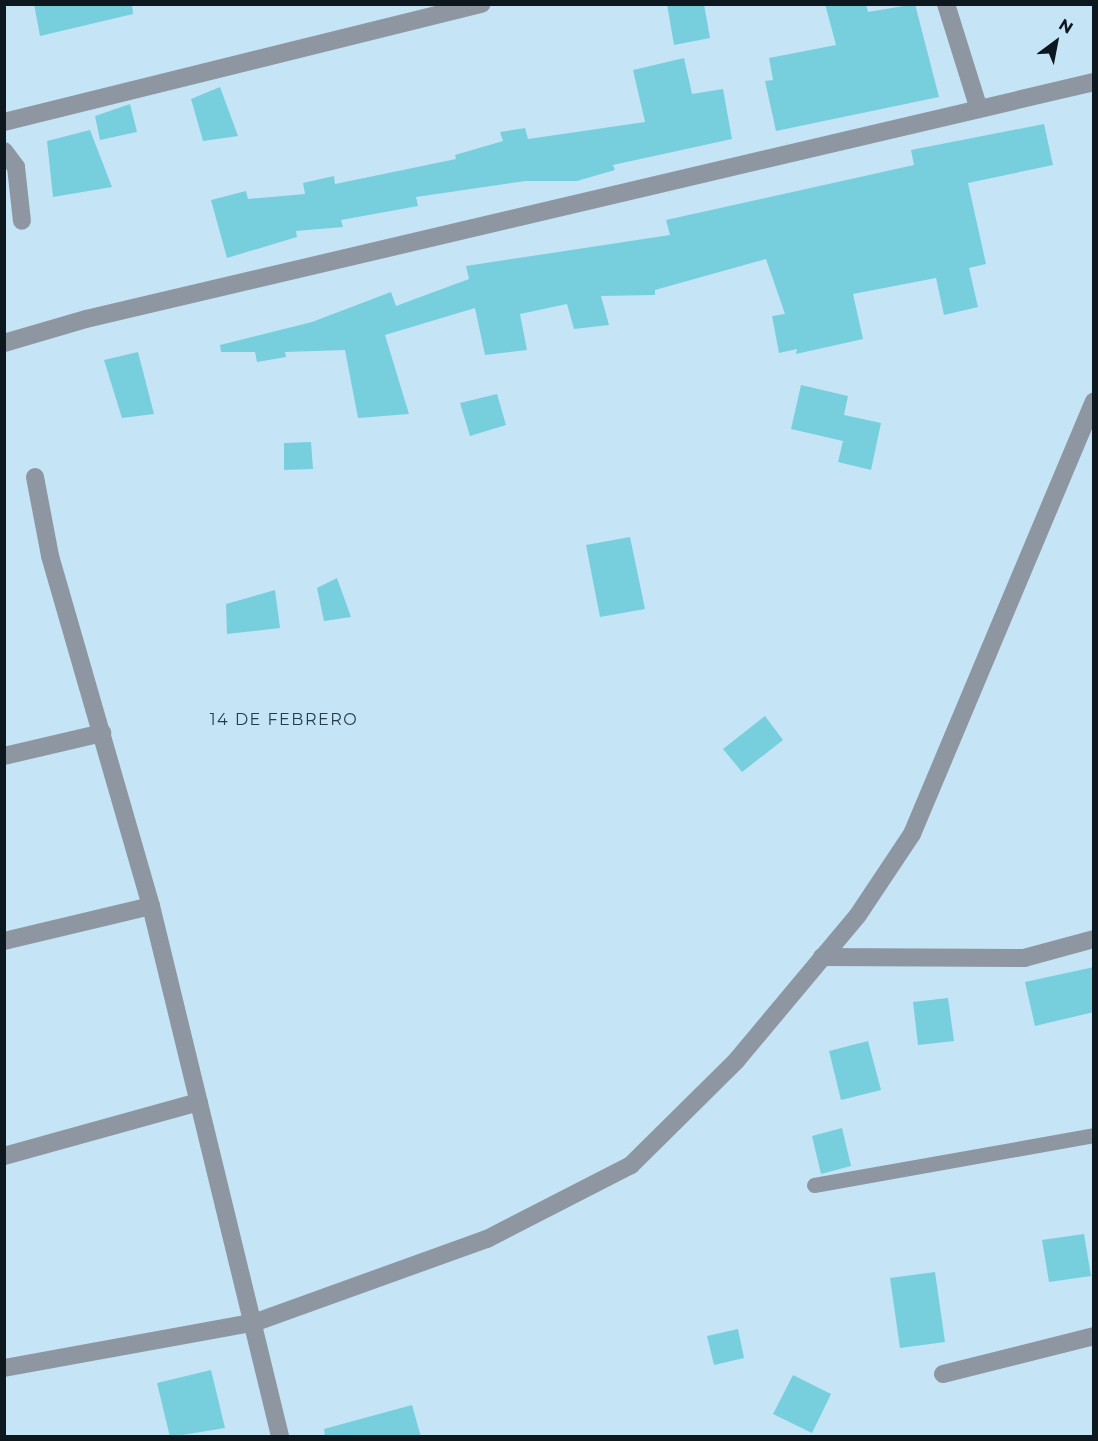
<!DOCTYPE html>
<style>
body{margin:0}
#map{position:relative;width:1098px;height:1441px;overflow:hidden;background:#c5e5f6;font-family:Montserrat,sans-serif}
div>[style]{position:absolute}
.building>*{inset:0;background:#77cfde}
.lane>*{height:15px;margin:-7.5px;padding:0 7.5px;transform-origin:7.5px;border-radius:7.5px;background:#8e96a1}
.street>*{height:18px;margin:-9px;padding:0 9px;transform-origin:9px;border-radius:9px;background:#8e96a1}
span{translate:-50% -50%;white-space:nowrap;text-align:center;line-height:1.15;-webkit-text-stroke:4.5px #c5e5f6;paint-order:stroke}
.neighbourhood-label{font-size:16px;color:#213c4a;letter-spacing:1.5px}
.frame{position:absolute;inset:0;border:6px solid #0c181e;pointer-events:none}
.north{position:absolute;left:1026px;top:12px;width:60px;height:60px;-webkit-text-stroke:4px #c5e5f6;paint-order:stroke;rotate:32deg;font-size:16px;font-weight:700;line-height:24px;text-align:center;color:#0c181e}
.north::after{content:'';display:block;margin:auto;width:21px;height:27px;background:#0c181e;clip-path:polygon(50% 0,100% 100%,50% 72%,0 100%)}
</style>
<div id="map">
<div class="building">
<div style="clip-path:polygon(34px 4px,132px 4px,133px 14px,40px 36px)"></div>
<div style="clip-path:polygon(667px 4px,704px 4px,710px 38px,674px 45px)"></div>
<div style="clip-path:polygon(825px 4px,866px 4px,868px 12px,915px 4px,939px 97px,776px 131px,765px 81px,773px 80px,769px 58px,836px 45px)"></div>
<div style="clip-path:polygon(684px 58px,692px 94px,723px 89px,732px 139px,613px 165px,615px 170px,577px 181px,526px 181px,416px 197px,418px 206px,341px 220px,343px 227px,296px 231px,297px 237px,227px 258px,211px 200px,246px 191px,248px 199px,305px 194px,303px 183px,334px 176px,335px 184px,456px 159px,455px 155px,503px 141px,500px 132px,525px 128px,528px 139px,645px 122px,633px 70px)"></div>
<div style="clip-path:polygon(220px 87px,238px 136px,203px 141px,191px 99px)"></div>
<div style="clip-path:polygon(130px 104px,137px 132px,100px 140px,95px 116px)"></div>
<div style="clip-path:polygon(1044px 124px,1053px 165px,968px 183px,986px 264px,969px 268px,978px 307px,944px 315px,936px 278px,853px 294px,863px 339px,796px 354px,797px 349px,779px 353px,772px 316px,785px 314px,766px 259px,655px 290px,655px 295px,601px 296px,609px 325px,574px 329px,567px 304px,520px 314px,527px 350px,485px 355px,475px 308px,385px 335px,409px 414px,358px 418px,345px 350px,285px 352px,286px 357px,257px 362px,255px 352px,221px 352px,220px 345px,312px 322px,391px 292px,396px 306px,469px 279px,466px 266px,670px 235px,666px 220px,914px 165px,911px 150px)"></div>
<div style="clip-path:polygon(90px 130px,112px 187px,53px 197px,47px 141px)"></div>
<div style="clip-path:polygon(138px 352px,154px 414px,122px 418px,104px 360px)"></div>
<div style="clip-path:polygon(801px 385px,848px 396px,844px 415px,881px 423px,871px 470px,838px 462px,843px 441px,791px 429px)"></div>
<div style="clip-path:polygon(497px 394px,506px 425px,470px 436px,460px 403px)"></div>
<div style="clip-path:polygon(311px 442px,313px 469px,284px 470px,284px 443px)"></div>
<div style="clip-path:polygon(630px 537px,645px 609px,600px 617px,586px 545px)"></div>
<div style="clip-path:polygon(337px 578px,351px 617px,324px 621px,317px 588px)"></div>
<div style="clip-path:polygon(275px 590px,280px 628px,227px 634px,226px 604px)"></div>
<div style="clip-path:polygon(765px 716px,783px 740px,742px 772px,723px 749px)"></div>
<div style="clip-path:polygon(1094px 967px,1094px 1012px,1035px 1026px,1025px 982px)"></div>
<div style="clip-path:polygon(948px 998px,954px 1041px,918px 1045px,913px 1002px)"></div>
<div style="clip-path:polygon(868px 1041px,881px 1090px,841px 1100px,829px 1051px)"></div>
<div style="clip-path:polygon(842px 1128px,851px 1166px,821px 1174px,812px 1136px)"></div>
<div style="clip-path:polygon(1084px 1234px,1091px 1276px,1049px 1282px,1042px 1240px)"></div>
<div style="clip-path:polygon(935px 1272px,945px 1342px,900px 1348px,890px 1278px)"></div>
<div style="clip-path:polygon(738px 1329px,744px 1358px,714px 1365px,707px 1336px)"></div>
<div style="clip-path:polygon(211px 1370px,225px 1428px,170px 1437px,157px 1383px)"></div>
<div style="clip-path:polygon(793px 1375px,831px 1394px,812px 1433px,773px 1414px)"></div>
<div style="clip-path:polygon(412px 1405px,421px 1437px,325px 1437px,324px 1429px)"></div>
</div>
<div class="lane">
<div style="left:814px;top:1185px;width:284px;rotate:-10.1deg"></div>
</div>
<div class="street">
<div style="left:946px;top:4px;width:110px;rotate:72.6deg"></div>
<div style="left:4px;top:122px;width:492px;rotate:-13.9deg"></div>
<div style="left:4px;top:151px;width:20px;rotate:53deg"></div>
<div style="left:16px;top:167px;width:54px;rotate:83.7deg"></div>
<div style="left:4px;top:343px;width:85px;rotate:-16.3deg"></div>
<div style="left:86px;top:319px;width:1035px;rotate:-13.23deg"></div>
<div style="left:35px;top:477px;width:80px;rotate:79.2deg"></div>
<div style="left:50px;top:556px;width:364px;rotate:73.9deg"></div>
<div style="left:151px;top:906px;width:545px;rotate:76.32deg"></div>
<div style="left:4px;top:756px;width:101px;rotate:-13.2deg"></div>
<div style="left:4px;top:941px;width:151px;rotate:-13.4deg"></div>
<div style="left:822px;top:957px;width:202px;rotate:0.3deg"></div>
<div style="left:1024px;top:958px;width:73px;rotate:-15.2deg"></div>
<div style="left:4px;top:1156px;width:202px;rotate:-15.5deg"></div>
<div style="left:4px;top:1368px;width:256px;rotate:-10.3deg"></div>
<div style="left:256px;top:1322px;width:245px;rotate:-19.8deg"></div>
<div style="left:487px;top:1239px;width:162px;rotate:-27.2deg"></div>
<div style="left:631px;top:1165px;width:148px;rotate:-44.7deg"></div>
<div style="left:736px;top:1061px;width:190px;rotate:-50.1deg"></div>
<div style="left:858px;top:915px;width:97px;rotate:-56.3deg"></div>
<div style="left:912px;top:834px;width:469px;rotate:-67.2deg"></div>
<div style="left:943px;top:1374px;width:156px;rotate:-14.1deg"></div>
</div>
<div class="neighbourhood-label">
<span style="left:284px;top:720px">14 DE FEBRERO</span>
</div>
<div class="frame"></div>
<div class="north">N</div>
</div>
